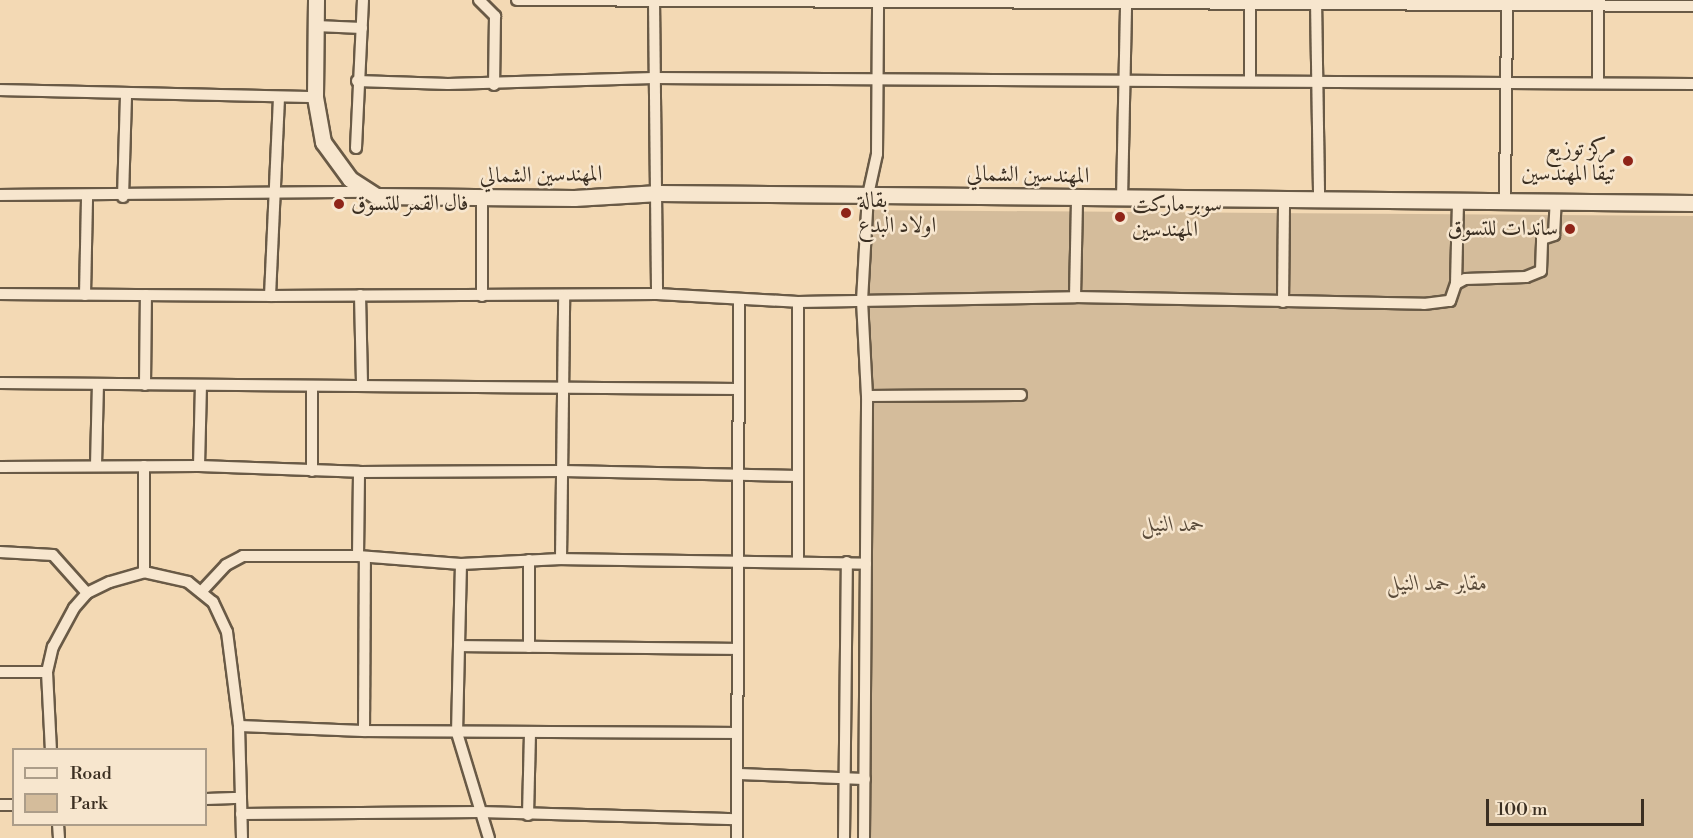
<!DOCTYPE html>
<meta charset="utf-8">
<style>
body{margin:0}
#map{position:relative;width:1693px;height:838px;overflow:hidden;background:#f3d9b4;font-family:"Libre Bodoni",Amiri,serif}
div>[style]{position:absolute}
.green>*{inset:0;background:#d4bc9b}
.roads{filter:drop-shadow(2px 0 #695a46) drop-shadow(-2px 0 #695a46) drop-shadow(0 2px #695a46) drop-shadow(0 -2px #695a46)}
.street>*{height:10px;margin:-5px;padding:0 5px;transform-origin:5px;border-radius:5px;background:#f7e6ce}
.secondary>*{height:15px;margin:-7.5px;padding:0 7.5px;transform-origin:7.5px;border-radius:7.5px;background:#f7e6ce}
.dots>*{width:16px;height:16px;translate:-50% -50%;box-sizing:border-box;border:3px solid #f7e6ce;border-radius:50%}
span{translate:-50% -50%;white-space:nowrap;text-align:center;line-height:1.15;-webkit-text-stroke:5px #f7e6ce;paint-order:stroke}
.poi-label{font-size:22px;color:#3b2f22}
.right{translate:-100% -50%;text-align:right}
.left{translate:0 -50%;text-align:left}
.street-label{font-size:22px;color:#3b2f22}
.park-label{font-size:22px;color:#5a4b3a;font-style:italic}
.legend{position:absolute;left:12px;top:748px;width:195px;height:78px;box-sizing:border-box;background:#f7e6ce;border:2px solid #ac9d89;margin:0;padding:8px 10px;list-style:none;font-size:18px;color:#3b2f22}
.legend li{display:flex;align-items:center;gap:12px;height:30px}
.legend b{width:30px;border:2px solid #ac9d89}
.scale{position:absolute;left:1486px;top:799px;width:158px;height:27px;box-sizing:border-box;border:3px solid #3b2f22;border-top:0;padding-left:8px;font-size:18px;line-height:21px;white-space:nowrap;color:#3b2f22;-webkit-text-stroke:4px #f7e6ce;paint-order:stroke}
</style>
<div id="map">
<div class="green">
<div style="clip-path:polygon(860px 210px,1693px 216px,1693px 838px,861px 838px)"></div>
</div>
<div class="roads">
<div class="street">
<div style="left:479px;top:0;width:23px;rotate:45deg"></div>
<div style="left:495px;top:16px;width:69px;rotate:90.8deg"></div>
<div style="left:517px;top:0;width:1176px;rotate:0.29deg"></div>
<div style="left:654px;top:0;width:294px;rotate:89.4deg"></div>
<div style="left:1316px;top:0;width:201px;rotate:89.1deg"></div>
<div style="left:1598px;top:6px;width:77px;rotate:90deg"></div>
<div style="left:316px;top:26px;width:46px;rotate:2.5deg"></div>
<div style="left:357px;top:81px;width:91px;rotate:1.9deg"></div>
<div style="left:448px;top:84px;width:206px;rotate:-1.7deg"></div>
<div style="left:654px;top:78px;width:1039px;rotate:0.33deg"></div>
<div style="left:1250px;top:81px;width:79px;rotate:-90deg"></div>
<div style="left:0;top:90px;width:315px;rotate:1.3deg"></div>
<div style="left:356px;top:148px;width:148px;rotate:-87.3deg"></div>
<div style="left:0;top:195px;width:365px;rotate:-0.5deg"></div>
<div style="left:123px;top:197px;width:102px;rotate:-88.3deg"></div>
<div style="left:1122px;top:199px;width:199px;rotate:-88.8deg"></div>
<div style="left:1505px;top:203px;width:203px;rotate:-89.4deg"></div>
<div style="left:1456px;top:284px;width:82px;rotate:-88.6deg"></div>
<div style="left:0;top:294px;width:270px;rotate:0.4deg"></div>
<div style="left:270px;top:296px;width:199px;rotate:-87.4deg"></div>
<div style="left:85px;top:295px;width:99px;rotate:-88.8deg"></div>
<div style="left:360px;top:295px;width:91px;rotate:88.7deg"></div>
<div style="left:270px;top:296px;width:387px;rotate:-0.3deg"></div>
<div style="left:657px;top:294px;width:141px;rotate:3.2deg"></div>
<div style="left:798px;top:302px;width:277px;rotate:-1deg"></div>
<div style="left:1075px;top:297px;width:349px;rotate:1.1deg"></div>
<div style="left:1424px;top:304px;width:26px;rotate:-7deg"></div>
<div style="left:1450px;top:301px;width:18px;rotate:-71deg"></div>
<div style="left:1456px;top:284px;width:10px;rotate:-29deg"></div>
<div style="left:1465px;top:279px;width:61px;rotate:-1.9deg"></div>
<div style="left:1526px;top:277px;width:16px;rotate:-22deg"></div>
<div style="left:1541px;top:271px;width:32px;rotate:-88deg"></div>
<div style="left:1542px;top:239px;width:13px;rotate:-18deg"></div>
<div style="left:1554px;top:235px;width:33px;rotate:-87deg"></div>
<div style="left:482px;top:296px;width:98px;rotate:-90deg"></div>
<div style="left:1075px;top:297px;width:98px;rotate:-88.8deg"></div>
<div style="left:1283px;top:302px;width:101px;rotate:-89.4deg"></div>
<div style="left:0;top:383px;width:739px;rotate:0.47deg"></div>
<div style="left:145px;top:385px;width:90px;rotate:-89.4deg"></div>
<div style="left:312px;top:386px;width:85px;rotate:90deg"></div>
<div style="left:867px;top:396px;width:154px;rotate:-0.4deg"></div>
<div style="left:96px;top:465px;width:80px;rotate:-88.6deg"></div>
<div style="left:144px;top:466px;width:106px;rotate:90deg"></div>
<div style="left:199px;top:466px;width:81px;rotate:-88.6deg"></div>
<div style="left:0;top:467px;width:199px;rotate:-0.3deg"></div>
<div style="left:199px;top:466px;width:160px;rotate:2.1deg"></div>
<div style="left:359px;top:472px;width:204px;rotate:-0.3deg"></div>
<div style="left:563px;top:471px;width:235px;rotate:1.2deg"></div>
<div style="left:0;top:552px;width:53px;rotate:3.2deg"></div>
<div style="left:53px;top:555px;width:51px;rotate:48.2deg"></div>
<div style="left:358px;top:556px;width:84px;rotate:-89.3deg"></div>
<div style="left:561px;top:559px;width:264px;rotate:-89.3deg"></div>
<div style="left:798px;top:561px;width:259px;rotate:-90deg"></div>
<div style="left:461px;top:564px;width:82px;rotate:91.4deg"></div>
<div style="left:459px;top:646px;width:279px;rotate:0.6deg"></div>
<div style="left:201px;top:592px;width:37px;rotate:-47deg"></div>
<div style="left:226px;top:565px;width:19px;rotate:-28deg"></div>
<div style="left:243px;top:556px;width:115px"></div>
<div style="left:358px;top:556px;width:103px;rotate:4.4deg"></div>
<div style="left:461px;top:564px;width:100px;rotate:-2.9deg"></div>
<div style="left:561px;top:559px;width:305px;rotate:0.9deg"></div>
<div style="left:459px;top:646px;width:87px;rotate:91.3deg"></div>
<div style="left:457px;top:733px;width:110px;rotate:73.1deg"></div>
<div style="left:529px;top:647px;width:87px;rotate:-90deg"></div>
<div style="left:0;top:672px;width:47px"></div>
<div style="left:47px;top:672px;width:26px;rotate:-77deg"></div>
<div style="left:53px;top:647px;width:44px;rotate:-61.7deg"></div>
<div style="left:74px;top:608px;width:20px;rotate:-49deg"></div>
<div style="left:87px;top:593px;width:25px;rotate:-26deg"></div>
<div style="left:110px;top:582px;width:35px;rotate:-16deg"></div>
<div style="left:144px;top:572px;width:45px;rotate:12.8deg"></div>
<div style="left:188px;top:582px;width:32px;rotate:39deg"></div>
<div style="left:213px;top:602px;width:33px;rotate:65deg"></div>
<div style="left:227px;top:632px;width:95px;rotate:82.7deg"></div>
<div style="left:239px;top:726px;width:72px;rotate:88.4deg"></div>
<div style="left:47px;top:672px;width:78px;rotate:87.1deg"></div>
<div style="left:239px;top:726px;width:125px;rotate:2.3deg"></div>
<div style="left:364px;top:731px;width:174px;rotate:-89.7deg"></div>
<div style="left:364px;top:731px;width:373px;rotate:0.3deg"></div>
<div style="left:738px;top:774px;width:127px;rotate:2.3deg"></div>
<div style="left:206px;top:799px;width:35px;rotate:-2deg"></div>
<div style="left:241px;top:798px;width:40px;rotate:88.6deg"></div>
<div style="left:0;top:805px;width:14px"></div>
<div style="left:241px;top:814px;width:239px;rotate:-0.5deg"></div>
<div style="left:480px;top:812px;width:257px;rotate:1.6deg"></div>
<div style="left:528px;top:815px;width:80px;rotate:-88.6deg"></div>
<div style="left:58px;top:824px;width:14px;rotate:86deg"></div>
<div style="left:737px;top:838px;width:536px;rotate:-89.79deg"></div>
<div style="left:844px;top:838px;width:276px;rotate:-89.4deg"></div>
<div style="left:864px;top:838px;width:442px;rotate:-89.6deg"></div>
<div style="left:867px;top:396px;width:95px;rotate:-93deg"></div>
<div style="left:862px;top:301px;width:106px;rotate:-86.8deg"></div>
<div style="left:868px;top:195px;width:42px;rotate:-77.6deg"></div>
<div style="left:877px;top:154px;width:154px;rotate:-89.6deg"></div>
</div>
<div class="secondary">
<div style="left:316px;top:0;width:97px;rotate:90.6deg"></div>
<div style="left:315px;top:97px;width:46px;rotate:79.9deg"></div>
<div style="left:323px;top:142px;width:46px;rotate:53.9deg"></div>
<div style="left:350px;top:179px;width:31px;rotate:33deg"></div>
<div style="left:376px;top:196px;width:198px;rotate:0.6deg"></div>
<div style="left:574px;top:198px;width:85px;rotate:-3.4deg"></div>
<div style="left:659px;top:193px;width:1034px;rotate:0.55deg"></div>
</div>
</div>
<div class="dots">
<div style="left:1628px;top:161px;background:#8f2418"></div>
<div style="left:339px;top:204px;background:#8f2418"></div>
<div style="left:846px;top:213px;background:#8f2418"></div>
<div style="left:1120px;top:217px;background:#8f2418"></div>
<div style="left:1570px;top:229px;background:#8f2418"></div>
</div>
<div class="poi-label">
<span class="right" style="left:1616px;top:161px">مركز توزيع<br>تيقا المهندسين</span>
<span class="left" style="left:858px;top:213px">بقالة<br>اولاد البدع</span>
<span class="left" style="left:351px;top:204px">فال القمر للتسوق</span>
<span class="left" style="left:1132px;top:217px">سوبر ماركت<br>المهندسين</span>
<span class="right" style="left:1558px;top:229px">ساندات للتسوق</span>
</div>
<div class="street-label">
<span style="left:541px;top:175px;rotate:-1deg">المهندسين الشمالي</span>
<span style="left:1028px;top:175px;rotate:1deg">المهندسين الشمالي</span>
</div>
<div class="park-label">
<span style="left:1173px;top:525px">حمد النيل</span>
<span style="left:1437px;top:584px">مقابر حمد النيل</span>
</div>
<ul class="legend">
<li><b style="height:8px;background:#f7e6ce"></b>Road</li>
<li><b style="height:16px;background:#d4bc9b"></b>Park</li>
</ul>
<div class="scale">100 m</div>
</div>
